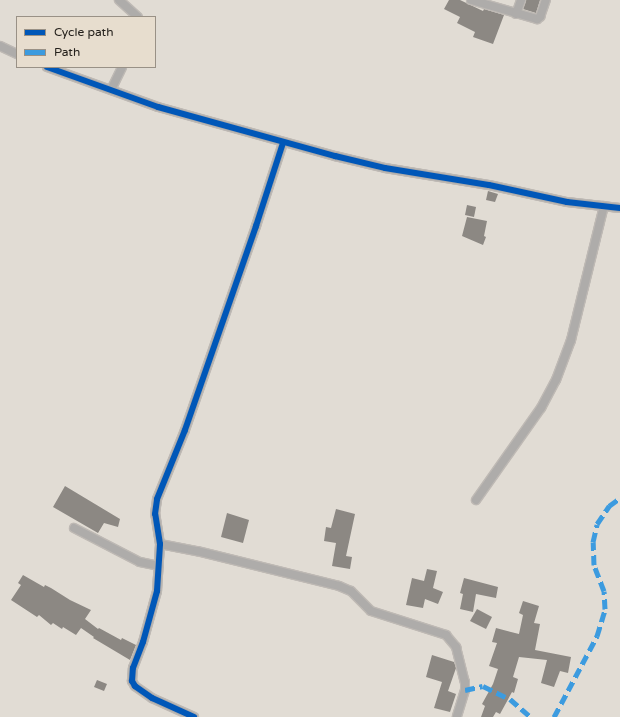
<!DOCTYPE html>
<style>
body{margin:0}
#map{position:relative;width:620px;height:717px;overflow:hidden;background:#e1dcd4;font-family:"Varela Round",sans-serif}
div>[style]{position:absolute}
.building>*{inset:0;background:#8c8883}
.roads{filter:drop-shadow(1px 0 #beb9b4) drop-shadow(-1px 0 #beb9b4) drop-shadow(0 1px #beb9b4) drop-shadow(0 -1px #beb9b4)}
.street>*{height:8px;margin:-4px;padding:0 4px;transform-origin:4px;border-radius:4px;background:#aeacaa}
.quiet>*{height:5px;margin-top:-2.5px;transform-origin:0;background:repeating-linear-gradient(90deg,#3c9bdf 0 10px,transparent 0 15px)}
.cycleway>*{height:6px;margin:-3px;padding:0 3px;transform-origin:3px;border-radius:3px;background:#0057b8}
span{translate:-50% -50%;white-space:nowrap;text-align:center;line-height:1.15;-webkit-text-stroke:4px #e7ddce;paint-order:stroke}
.legend{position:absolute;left:16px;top:16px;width:140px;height:52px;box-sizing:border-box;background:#e7ddce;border:1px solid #999186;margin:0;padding:5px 7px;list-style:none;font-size:12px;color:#24201b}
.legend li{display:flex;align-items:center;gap:8px;height:20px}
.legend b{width:20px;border:1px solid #999186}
</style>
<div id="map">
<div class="building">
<div style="clip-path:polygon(449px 0,460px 0,483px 11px,484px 9px,504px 15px,493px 44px,473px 37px,475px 32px,457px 23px,460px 17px,444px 9px)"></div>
<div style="clip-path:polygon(526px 0,540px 0,536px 13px,523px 9px)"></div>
<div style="clip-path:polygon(488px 191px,498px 194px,495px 202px,486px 200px)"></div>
<div style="clip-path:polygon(467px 205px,476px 207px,474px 217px,465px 215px)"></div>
<div style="clip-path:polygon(467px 217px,487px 221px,484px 236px,486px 237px,483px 245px,462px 236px)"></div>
<div style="clip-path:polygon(65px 486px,120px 519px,118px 527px,104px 523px,98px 533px,53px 507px)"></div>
<div style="clip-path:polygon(336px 509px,355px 514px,346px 556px,352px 557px,350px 569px,332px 566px,336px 543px,324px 541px,326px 527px,331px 528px)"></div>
<div style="clip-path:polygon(227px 513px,249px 520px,243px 543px,221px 537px)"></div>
<div style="clip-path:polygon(427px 569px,437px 571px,433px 588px,443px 592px,438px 604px,425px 599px,423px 608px,406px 605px,412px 578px,424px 581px)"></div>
<div style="clip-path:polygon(23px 575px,44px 587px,45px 585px,51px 588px,70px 600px,91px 610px,85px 619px,98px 629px,99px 628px,121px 640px,122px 638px,136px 645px,130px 660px,93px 638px,94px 637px,81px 628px,76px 635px,63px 627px,62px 629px,53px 623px,51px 625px,39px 615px,37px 617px,11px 600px,21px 585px,18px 583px)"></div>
<div style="clip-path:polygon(464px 578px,498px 587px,496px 598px,476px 594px,473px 612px,460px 609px,463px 594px,460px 593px)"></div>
<div style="clip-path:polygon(523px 601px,539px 606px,534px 623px,540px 624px,535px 650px,571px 657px,568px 673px,560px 671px,554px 687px,541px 683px,547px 660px,519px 657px,513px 677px,518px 679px,514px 693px,512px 692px,500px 714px,496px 712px,493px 717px,481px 717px,485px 706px,482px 704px,493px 684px,498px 669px,489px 666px,497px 643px,492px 642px,496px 628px,519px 634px,523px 615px,519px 613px)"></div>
<div style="clip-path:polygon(477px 609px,492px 617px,486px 629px,470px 621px)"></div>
<div style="clip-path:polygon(432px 655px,454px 662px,456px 668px,448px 691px,456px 694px,450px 712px,434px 708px,442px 682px,426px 677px)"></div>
<div style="clip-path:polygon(97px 680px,107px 684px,104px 691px,94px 687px)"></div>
</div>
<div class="roads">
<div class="street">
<div style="left:119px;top:0;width:25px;rotate:42deg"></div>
<div style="left:471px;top:0;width:69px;rotate:16.1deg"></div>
<div style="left:537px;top:19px;width:4px;rotate:-34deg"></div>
<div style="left:540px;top:17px;width:18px;rotate:-71deg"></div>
<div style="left:516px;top:14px;width:15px;rotate:-70deg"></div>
<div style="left:0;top:46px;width:19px;rotate:25deg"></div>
<div style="left:47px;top:67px;width:118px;rotate:19.8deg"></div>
<div style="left:158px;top:107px;width:184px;rotate:15.5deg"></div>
<div style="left:335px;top:156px;width:51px;rotate:13.5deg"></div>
<div style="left:385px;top:168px;width:105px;rotate:9.3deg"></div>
<div style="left:489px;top:185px;width:80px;rotate:12.3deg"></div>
<div style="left:567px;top:202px;width:53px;rotate:6.5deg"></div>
<div style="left:111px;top:90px;width:25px;rotate:-64deg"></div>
<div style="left:476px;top:500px;width:113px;rotate:-54.8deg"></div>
<div style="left:541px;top:408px;width:32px;rotate:-62deg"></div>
<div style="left:556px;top:380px;width:43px;rotate:-69.4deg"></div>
<div style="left:571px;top:340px;width:138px;rotate:-76.2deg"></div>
<div style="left:74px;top:528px;width:74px;rotate:27.3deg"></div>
<div style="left:140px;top:562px;width:19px;rotate:12deg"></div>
<div style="left:160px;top:544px;width:38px;rotate:11deg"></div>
<div style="left:197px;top:551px;width:146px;rotate:13.8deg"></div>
<div style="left:339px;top:586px;width:13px;rotate:23deg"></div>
<div style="left:351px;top:591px;width:28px;rotate:45deg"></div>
<div style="left:371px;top:611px;width:79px;rotate:17.7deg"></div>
<div style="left:446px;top:635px;width:16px;rotate:50deg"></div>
<div style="left:456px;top:647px;width:36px;rotate:76deg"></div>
<div style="left:465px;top:682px;width:8px;rotate:90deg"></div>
<div style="left:465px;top:690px;width:28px;rotate:107deg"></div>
<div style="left:194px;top:717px;width:46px;rotate:-155.7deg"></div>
<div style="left:152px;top:698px;width:21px;rotate:-145deg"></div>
<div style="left:135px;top:686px;width:6px;rotate:-121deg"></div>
<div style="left:132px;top:681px;width:13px;rotate:-86deg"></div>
<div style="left:133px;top:668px;width:28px;rotate:-69deg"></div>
<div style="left:143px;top:642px;width:53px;rotate:-74.6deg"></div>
<div style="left:157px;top:591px;width:47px;rotate:-86.3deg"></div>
<div style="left:160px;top:544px;width:30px;rotate:-99deg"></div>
<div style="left:155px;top:514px;width:15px;rotate:-82deg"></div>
<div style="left:157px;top:499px;width:74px;rotate:-67.9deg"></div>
<div style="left:185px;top:430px;width:216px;rotate:-70.8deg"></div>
<div style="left:256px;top:226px;width:87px;rotate:-72deg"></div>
</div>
</div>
<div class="quiet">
<div style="left:465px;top:690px;width:18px;rotate:-13deg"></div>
<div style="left:483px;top:686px;width:30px;rotate:26deg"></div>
<div style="left:510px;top:699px;width:28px;rotate:41deg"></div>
<div style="left:554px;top:717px;width:92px;rotate:-62deg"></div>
<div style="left:597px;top:636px;width:28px;rotate:-73deg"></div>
<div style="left:605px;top:609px;width:18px;rotate:-93deg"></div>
<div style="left:604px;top:591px;width:28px;rotate:-111deg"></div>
<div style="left:594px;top:565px;width:23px;rotate:-92deg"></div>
<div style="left:593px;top:542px;width:18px;rotate:-77deg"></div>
<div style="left:597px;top:524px;width:22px;rotate:-56deg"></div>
<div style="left:609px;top:506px;width:14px;rotate:-36deg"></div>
</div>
<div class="cycleway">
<div style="left:47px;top:67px;width:118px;rotate:19.8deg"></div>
<div style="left:158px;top:107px;width:184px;rotate:15.5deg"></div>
<div style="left:335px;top:156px;width:51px;rotate:13.5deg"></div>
<div style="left:385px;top:168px;width:105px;rotate:9.3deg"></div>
<div style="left:489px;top:185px;width:80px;rotate:12.3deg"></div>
<div style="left:567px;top:202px;width:53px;rotate:6.5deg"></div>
<div style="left:194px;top:717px;width:46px;rotate:-155.7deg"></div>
<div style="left:152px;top:698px;width:21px;rotate:-145deg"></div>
<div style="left:135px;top:686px;width:6px;rotate:-121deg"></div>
<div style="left:132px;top:681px;width:13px;rotate:-86deg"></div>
<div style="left:133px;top:668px;width:28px;rotate:-69deg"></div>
<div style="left:143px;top:642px;width:53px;rotate:-74.6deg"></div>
<div style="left:157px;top:591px;width:47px;rotate:-86.3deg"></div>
<div style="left:160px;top:544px;width:30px;rotate:-99deg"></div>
<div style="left:155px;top:514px;width:15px;rotate:-82deg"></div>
<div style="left:157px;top:499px;width:74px;rotate:-67.9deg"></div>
<div style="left:185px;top:430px;width:216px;rotate:-70.8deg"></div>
<div style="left:256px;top:226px;width:87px;rotate:-72deg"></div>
</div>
<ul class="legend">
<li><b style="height:5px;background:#0057b8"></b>Cycle path</li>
<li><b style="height:5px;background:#3c9bdf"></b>Path</li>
</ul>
</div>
